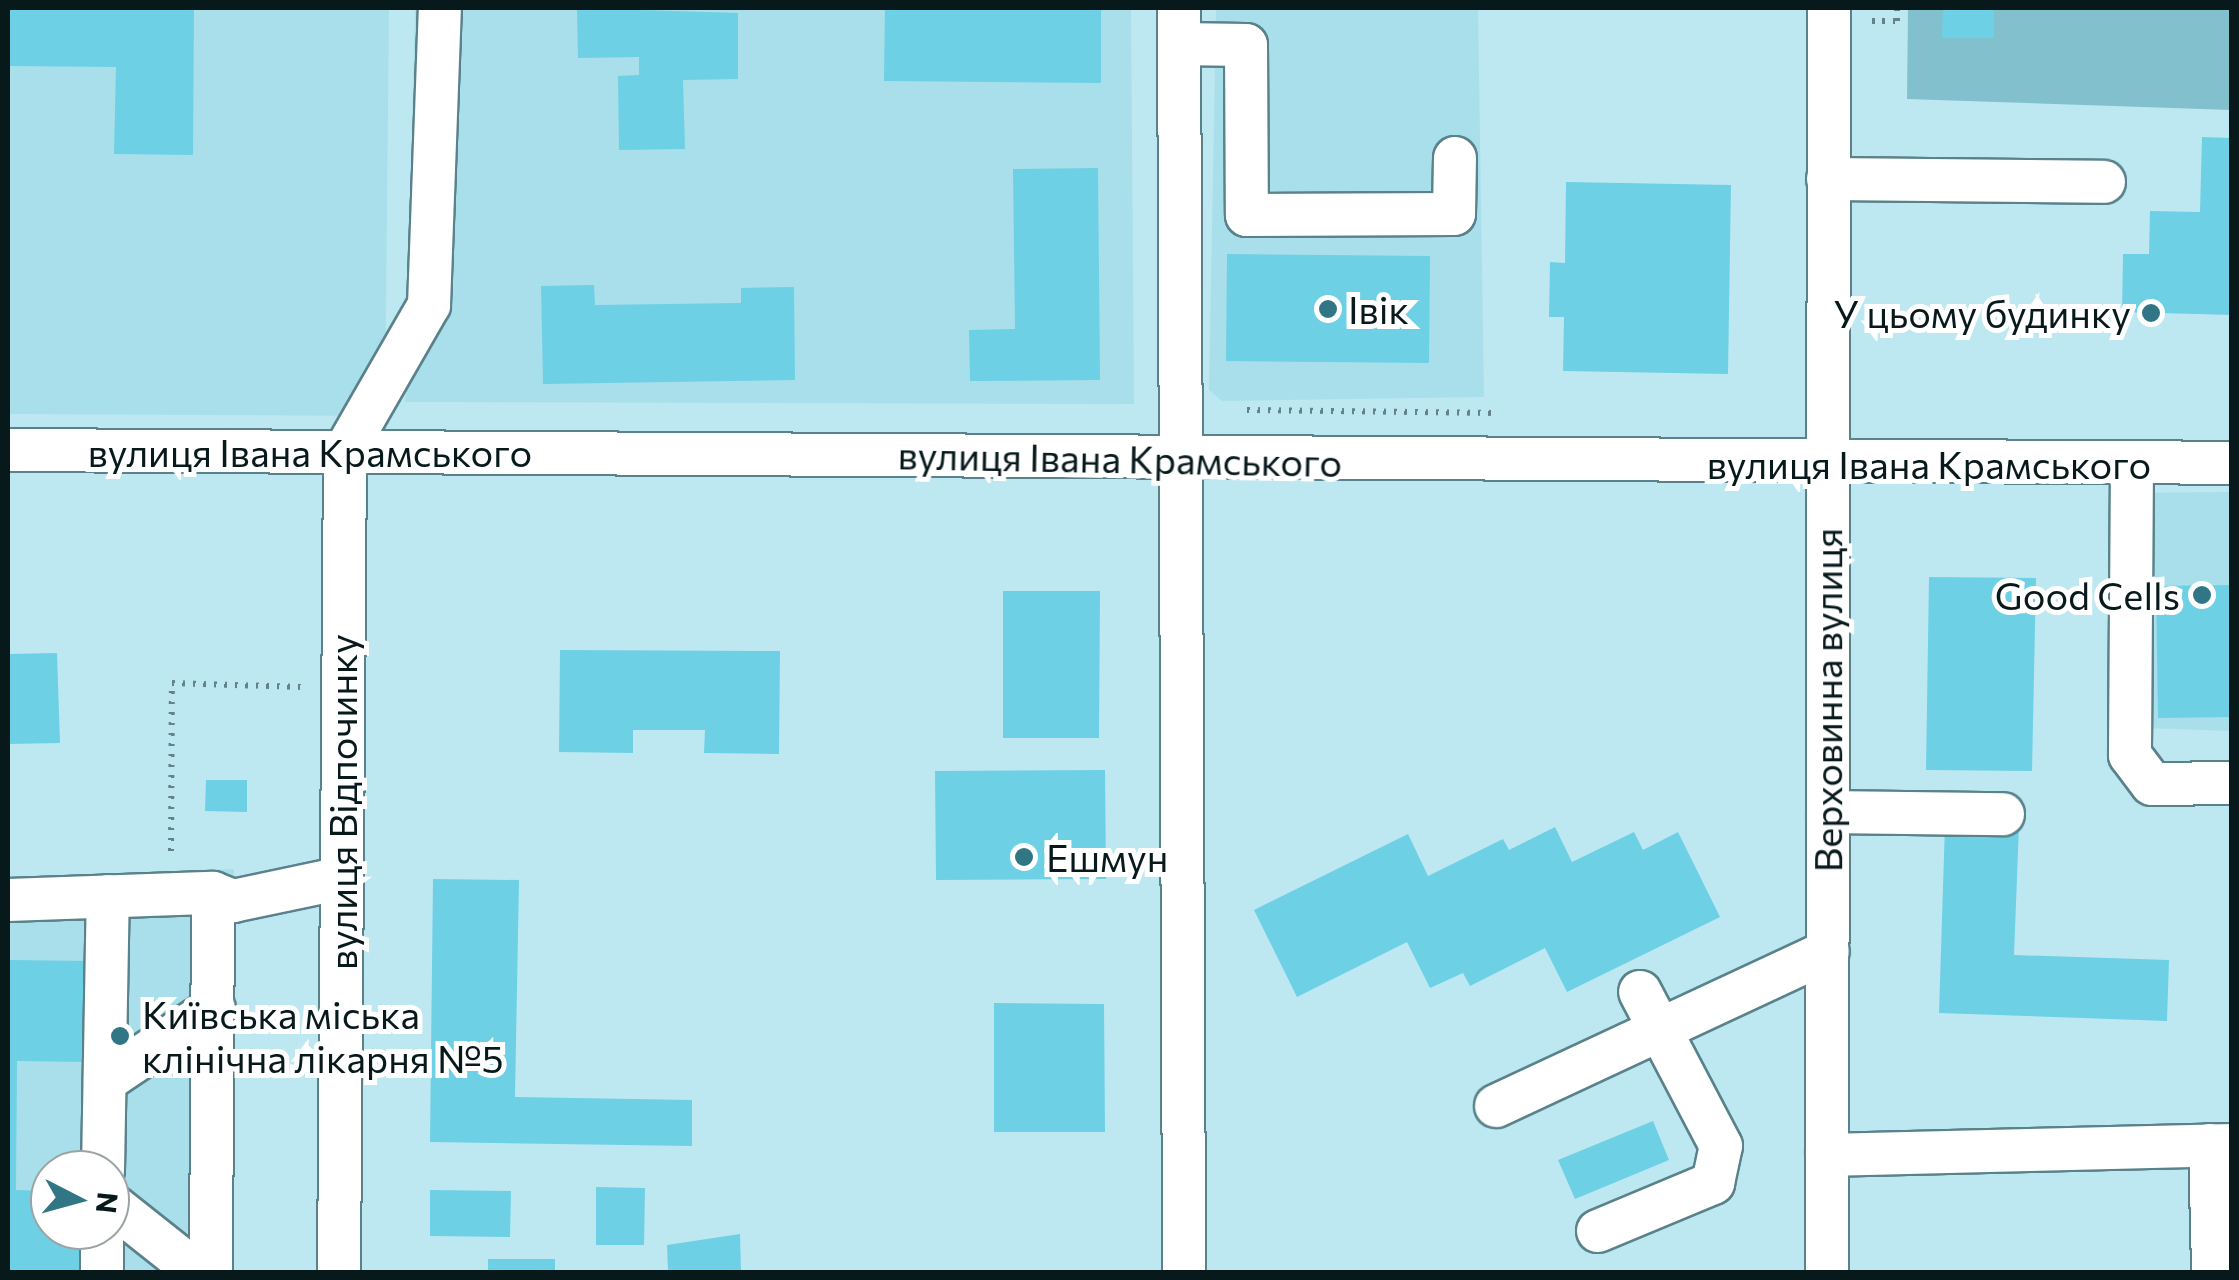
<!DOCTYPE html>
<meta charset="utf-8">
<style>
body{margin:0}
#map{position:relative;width:2239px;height:1280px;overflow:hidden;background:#bde8f2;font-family:Commissioner,sans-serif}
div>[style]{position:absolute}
.built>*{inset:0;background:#a9dfeb}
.green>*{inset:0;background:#83c0cd}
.building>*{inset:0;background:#6dd0e4}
.path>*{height:6px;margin-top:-3px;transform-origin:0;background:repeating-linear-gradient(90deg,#648289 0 2.5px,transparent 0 10.5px)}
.roads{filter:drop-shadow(2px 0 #59828b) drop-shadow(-2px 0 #59828b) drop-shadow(0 2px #59828b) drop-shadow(0 -2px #59828b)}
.minor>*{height:42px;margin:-21px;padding:0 21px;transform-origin:21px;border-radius:21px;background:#fff}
.dots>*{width:28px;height:28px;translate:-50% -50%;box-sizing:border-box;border:5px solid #fff;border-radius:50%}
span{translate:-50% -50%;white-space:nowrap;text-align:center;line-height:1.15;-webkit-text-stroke:10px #fff;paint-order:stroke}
.poi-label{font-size:38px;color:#08191c}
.left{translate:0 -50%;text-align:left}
.right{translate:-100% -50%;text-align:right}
.street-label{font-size:38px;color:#08191c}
.frame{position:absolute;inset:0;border:10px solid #08191c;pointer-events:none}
.north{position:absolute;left:30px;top:1150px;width:100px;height:100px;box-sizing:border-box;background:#fff;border:2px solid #9ca3a4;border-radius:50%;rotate:96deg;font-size:28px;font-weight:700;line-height:40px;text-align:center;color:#08191c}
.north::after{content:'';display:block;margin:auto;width:35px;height:45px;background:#317684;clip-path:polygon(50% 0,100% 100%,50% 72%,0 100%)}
</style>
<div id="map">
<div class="built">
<div style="clip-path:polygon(8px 8px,389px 8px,385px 416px,8px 414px)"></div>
<div style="clip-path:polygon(415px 8px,1131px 8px,1134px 404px,405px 402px)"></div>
<div style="clip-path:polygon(1216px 8px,1478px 8px,1484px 397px,1222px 401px,1209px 390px)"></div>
<div style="clip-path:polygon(2231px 492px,2231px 731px,2116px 727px,2117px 493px)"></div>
<div style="clip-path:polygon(evenodd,234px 869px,232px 1272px,8px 1272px,8px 880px,234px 869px,50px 1170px,110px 1170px,110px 1230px,50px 1230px,50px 1170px)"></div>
</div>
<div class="green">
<div style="clip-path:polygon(1908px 8px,2231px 8px,2231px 110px,1907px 99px)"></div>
</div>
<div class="building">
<div style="clip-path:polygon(8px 8px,194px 8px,193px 155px,114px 154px,116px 67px,8px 66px)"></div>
<div style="clip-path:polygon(577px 8px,738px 13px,738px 79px,683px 80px,685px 149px,619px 150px,618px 76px,639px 75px,639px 57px,578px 58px)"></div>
<div style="clip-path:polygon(885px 8px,1101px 8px,1101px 83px,884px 81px)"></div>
<div style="clip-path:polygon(1943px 8px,1994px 8px,1994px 38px,1942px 38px)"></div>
<div style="clip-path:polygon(2202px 137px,2232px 138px,2232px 315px,2122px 312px,2123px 254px,2149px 254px,2150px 211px,2200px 212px)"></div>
<div style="clip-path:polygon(1098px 168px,1100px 380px,970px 381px,969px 330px,1015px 329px,1013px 169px)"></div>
<div style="clip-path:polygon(1566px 182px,1731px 185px,1728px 374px,1563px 371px,1564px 317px,1549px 317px,1550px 262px,1565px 263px)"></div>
<div style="clip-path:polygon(1227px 254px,1430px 256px,1429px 363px,1226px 361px)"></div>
<div style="clip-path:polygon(594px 285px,595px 305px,741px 303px,741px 288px,794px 287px,795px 380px,543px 384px,541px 286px)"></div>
<div style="clip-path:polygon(1929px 577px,2036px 578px,2032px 771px,1926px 770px)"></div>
<div style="clip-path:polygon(2232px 585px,2232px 717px,2158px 718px,2156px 586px)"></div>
<div style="clip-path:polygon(1003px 591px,1100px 591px,1099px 738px,1003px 738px)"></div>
<div style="clip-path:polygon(560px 650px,780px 651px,779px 754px,704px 753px,705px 730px,633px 730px,633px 753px,559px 752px)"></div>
<div style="clip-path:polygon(57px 653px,60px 743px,8px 744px,8px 654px)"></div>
<div style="clip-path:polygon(1105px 770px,1106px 879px,936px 880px,935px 771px)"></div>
<div style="clip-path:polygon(206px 780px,247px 780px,247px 812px,205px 811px)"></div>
<div style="clip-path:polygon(1945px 824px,2019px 826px,2014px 955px,2169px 960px,2167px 1021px,1939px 1013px)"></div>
<div style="clip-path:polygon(1555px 827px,1572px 862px,1634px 832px,1643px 850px,1678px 832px,1720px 917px,1567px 992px,1545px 948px,1470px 986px,1463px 973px,1430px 988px,1407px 942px,1297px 997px,1254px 910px,1408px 834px,1428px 876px,1503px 839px,1509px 850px)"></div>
<div style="clip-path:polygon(433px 879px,519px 880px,515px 1097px,692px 1100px,692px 1146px,430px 1142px)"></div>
<div style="clip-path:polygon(8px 960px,89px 961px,88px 1062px,17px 1061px,16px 1190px,50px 1191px,50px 1230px,84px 1230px,83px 1272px,8px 1272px)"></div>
<div style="clip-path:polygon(994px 1003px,1104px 1004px,1105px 1132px,994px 1132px)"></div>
<div style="clip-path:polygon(1653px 1121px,1669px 1160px,1575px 1199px,1558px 1160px)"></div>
<div style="clip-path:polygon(596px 1187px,645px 1188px,644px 1245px,596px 1245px)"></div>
<div style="clip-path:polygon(430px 1190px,511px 1191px,510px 1237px,430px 1236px)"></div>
<div style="clip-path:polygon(740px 1234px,741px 1272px,668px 1272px,667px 1245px)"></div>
<div style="clip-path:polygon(488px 1259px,555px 1259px,555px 1272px,488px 1272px)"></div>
</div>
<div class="path">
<div style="left:1872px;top:21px;width:25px"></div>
<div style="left:1897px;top:21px;width:13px;rotate:-90deg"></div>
<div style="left:1247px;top:410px;width:251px;rotate:0.7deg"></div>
<div style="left:171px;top:851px;width:168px;rotate:-89.7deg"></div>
<div style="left:172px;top:683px;width:129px;rotate:1.8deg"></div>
</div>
<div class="roads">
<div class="minor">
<div style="left:1179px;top:8px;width:1264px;rotate:89.77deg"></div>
<div style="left:1179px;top:44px;width:67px;rotate:0.9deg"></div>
<div style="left:1246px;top:45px;width:170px;rotate:89.7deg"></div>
<div style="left:1247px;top:215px;width:207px;rotate:-0.3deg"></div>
<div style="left:1454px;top:214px;width:56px;rotate:-89deg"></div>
<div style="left:1828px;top:179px;width:276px;rotate:0.6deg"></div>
<div style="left:8px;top:450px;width:2224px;rotate:0.33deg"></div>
<div style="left:2132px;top:463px;width:292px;rotate:90.4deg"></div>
<div style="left:2130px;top:755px;width:36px;rotate:53deg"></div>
<div style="left:2152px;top:784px;width:80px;rotate:-0.7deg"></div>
<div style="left:1828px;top:812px;width:175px;rotate:0.7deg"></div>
<div style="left:213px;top:893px;width:22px;rotate:22deg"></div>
<div style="left:233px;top:901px;width:111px;rotate:-11.9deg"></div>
<div style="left:8px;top:900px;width:205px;rotate:-2deg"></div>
<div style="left:213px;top:893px;width:379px;rotate:90.3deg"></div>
<div style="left:105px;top:1081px;width:131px;rotate:-33.8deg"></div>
<div style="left:1496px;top:1106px;width:366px;rotate:-25deg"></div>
<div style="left:2210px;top:1145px;width:127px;rotate:88.6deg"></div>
<div style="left:1827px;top:1155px;width:405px;rotate:-1.4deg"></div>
<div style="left:103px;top:1170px;width:274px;rotate:-89deg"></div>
<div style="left:110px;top:1203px;width:111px;rotate:38.4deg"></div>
<div style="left:1598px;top:1231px;width:125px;rotate:-22.7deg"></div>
<div style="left:1713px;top:1183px;width:38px;rotate:-78deg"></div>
<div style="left:1721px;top:1146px;width:174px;rotate:-117.7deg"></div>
<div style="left:102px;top:1272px;width:42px;rotate:-90deg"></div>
<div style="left:339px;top:1272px;width:821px;rotate:-89.58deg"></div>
<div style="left:345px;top:451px;width:168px;rotate:-60.1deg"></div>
<div style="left:429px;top:305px;width:297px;rotate:-87.9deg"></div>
<div style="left:1827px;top:1272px;width:1264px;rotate:-89.91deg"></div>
</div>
</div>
<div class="dots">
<div style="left:1328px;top:309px;background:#317684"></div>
<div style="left:2151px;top:313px;background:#317684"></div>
<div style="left:2202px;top:595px;background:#317684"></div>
<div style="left:1024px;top:857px;background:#317684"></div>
<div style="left:120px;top:1036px;background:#317684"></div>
</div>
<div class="poi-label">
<span class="left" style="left:1348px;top:309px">Івік</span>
<span class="right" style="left:2131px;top:313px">У цьому будинку</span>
<span class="right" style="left:2180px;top:595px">Good Cells</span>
<span class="left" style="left:1046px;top:857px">Ешмун</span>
<span class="left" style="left:142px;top:1036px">Київська міська<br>клінічна лікарня №5</span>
</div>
<div class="street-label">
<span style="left:310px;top:452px">вулиця Івана Крамського</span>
<span style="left:1120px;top:458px;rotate:1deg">вулиця Івана Крамського</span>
<span style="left:1929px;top:464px">вулиця Івана Крамського</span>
<span style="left:1827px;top:700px;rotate:-90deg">Верховинна вулиця</span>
<span style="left:342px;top:802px;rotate:-90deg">вулиця Відпочинку</span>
</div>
<div class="frame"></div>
<div class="north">N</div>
</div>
